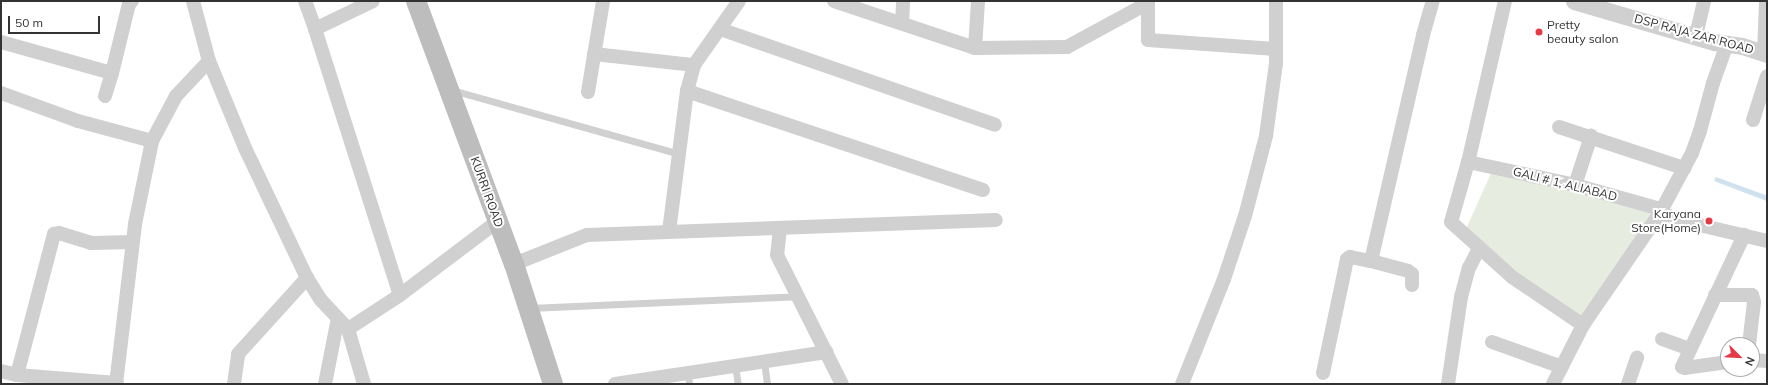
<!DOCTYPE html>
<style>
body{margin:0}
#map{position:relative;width:1768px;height:385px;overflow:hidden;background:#fff;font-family:Mulish,sans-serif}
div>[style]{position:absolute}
.green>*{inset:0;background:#e6ecdf}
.stream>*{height:3.5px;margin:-1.75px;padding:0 1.75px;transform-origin:1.75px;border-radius:1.75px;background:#cfe2ee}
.service>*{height:7px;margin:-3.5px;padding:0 3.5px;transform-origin:3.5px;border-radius:3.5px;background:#d0d0d0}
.minor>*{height:14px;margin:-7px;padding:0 7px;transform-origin:7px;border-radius:7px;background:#d0d0d0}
.tertiary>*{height:17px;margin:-8.5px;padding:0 8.5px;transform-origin:8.5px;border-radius:8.5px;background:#d0d0d0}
.secondary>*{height:20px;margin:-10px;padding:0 10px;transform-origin:10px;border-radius:10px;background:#bdbdbd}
.dots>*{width:11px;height:11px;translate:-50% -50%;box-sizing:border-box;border:2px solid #fff;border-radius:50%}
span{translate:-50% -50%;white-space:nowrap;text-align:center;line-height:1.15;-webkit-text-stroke:4px #fff;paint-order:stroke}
.poi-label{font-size:12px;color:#333}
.left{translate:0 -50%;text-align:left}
.right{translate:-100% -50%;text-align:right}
.street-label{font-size:12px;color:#333}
.frame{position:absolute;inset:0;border:2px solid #333;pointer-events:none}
.north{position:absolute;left:1720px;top:337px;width:40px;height:40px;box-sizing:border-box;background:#fff;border:1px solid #adadad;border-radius:50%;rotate:114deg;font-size:11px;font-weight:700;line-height:16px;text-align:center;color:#333}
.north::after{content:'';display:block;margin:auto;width:14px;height:18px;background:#e63946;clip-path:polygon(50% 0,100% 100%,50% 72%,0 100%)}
.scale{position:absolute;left:8px;top:16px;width:92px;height:18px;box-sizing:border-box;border:2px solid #333;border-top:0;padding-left:5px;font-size:12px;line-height:14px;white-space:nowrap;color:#333;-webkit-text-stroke:3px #fff;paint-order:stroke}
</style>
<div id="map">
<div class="green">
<div style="clip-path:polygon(1492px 171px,1657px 212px,1582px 320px,1506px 268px,1466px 229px)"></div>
</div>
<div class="stream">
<div style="left:1767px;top:198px;width:53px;rotate:-160.2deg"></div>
<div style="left:1717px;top:180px;width:53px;rotate:20.8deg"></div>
</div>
<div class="service">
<div style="left:452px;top:90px;width:236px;rotate:15.7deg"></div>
<div style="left:529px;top:308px;width:270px;rotate:-2.5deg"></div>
<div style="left:764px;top:362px;width:22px;rotate:82deg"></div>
<div style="left:735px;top:366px;width:18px;rotate:81deg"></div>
<div style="left:688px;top:373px;width:11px;rotate:85deg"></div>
</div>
<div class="minor">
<div style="left:193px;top:1px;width:62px;rotate:75.1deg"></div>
<div style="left:209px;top:61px;width:94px;rotate:67.5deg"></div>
<div style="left:245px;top:148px;width:144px;rotate:64.5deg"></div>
<div style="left:307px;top:278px;width:26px;rotate:58deg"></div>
<div style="left:321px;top:300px;width:40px;rotate:47deg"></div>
<div style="left:348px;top:329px;width:62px;rotate:-33.2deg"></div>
<div style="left:400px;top:295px;width:123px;rotate:-37.1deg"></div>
<div style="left:305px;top:1px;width:30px;rotate:70deg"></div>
<div style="left:315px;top:29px;width:64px;rotate:-25.8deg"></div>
<div style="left:834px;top:1px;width:149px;rotate:18.4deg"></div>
<div style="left:975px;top:48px;width:92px;rotate:-0.6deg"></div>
<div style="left:1067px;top:47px;width:92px;rotate:-28.5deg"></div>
<div style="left:1148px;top:1px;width:39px;rotate:90deg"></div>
<div style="left:1148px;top:40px;width:128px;rotate:4deg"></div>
<div style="left:1505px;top:1px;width:165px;rotate:102.9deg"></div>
<div style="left:1468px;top:162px;width:62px;rotate:105.8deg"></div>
<div style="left:1451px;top:222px;width:82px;rotate:42deg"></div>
<div style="left:1512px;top:277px;width:86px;rotate:34.1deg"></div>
<div style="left:902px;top:23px;width:22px;rotate:-87deg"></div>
<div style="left:315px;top:29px;width:279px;rotate:72.3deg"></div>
<div style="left:720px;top:29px;width:291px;rotate:19.2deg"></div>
<div style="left:1696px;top:36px;width:36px;rotate:-77deg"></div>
<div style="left:1px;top:42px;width:115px;rotate:15.6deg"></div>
<div style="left:112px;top:73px;width:71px;rotate:-76.2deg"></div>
<div style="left:129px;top:4px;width:4px;rotate:-45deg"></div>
<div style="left:975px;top:48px;width:47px;rotate:-86.3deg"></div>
<div style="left:1764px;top:53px;width:52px;rotate:-87.8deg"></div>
<div style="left:594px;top:54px;width:101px;rotate:6.3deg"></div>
<div style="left:694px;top:65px;width:27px;rotate:105deg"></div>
<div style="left:687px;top:91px;width:142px;rotate:97.3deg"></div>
<div style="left:694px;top:65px;width:78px;rotate:-54.9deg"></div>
<div style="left:687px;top:91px;width:312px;rotate:18.5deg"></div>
<div style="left:588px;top:92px;width:92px;rotate:-80.6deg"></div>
<div style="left:1px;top:93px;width:82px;rotate:20deg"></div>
<div style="left:78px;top:121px;width:77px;rotate:15.1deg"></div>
<div style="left:105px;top:96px;width:24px;rotate:-73deg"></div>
<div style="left:1753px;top:120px;width:46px;rotate:-72.3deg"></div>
<div style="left:1559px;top:127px;width:132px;rotate:18.2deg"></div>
<div style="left:1468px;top:162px;width:109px;rotate:12.1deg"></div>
<div style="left:1575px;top:185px;width:85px;rotate:15.7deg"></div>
<div style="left:1657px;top:208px;width:6px;rotate:59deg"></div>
<div style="left:1575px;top:185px;width:52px;rotate:-71.9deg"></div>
<div style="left:1660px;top:213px;width:33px;rotate:18deg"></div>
<div style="left:1691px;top:223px;width:78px;rotate:13.3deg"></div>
<div style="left:780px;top:228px;width:27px;rotate:96deg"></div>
<div style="left:777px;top:255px;width:144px;rotate:63.3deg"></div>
<div style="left:1371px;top:261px;width:38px;rotate:15deg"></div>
<div style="left:1408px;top:271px;width:5px;rotate:37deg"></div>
<div style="left:1412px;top:274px;width:11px;rotate:90deg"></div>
<div style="left:514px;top:264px;width:79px;rotate:-21.7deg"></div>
<div style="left:587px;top:235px;width:409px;rotate:-2.1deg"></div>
<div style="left:1715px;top:295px;width:37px"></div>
<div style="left:1752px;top:295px;width:7px;rotate:74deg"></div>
<div style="left:1754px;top:302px;width:43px;rotate:96.6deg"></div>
<div style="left:348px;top:329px;width:57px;rotate:73.8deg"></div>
<div style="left:1662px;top:339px;width:30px;rotate:20deg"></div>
<div style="left:1492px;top:342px;width:74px;rotate:19.7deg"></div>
<div style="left:1752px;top:360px;width:15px;rotate:4deg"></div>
<div style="left:1728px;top:362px;width:43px;rotate:172.1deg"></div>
<div style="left:1685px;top:368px;width:3px;rotate:-162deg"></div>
<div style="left:1682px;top:367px;width:146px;rotate:-64.8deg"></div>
<div style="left:1px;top:371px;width:16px;rotate:14deg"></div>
<div style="left:17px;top:375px;width:100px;rotate:4.6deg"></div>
<div style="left:1323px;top:373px;width:116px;rotate:-78.1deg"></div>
<div style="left:1347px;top:259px;width:4px;rotate:-34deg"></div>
<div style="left:1350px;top:257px;width:21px;rotate:11deg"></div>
<div style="left:1371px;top:261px;width:232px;rotate:-77deg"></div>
<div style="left:1423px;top:35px;width:35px;rotate:-74deg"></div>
<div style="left:17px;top:375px;width:146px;rotate:-75.3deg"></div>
<div style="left:54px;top:234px;width:5px;rotate:-11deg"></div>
<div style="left:59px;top:233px;width:34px;rotate:17deg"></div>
<div style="left:91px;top:243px;width:42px;rotate:-1.4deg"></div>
<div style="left:116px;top:384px;width:161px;rotate:-83.2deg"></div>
<div style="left:135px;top:224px;width:85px;rotate:-78.4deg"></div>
<div style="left:152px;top:141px;width:51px;rotate:-61.9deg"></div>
<div style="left:176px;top:96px;width:48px;rotate:-46.7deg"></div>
<div style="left:234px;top:384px;width:30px;rotate:-82deg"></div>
<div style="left:238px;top:354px;width:103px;rotate:-47.8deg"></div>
<div style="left:325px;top:384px;width:67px;rotate:-78.9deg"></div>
<div style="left:615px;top:384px;width:214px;rotate:-8.6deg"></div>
<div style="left:1182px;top:384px;width:113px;rotate:-68.2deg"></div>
<div style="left:1224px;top:279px;width:66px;rotate:-71.6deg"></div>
<div style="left:1245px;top:216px;width:83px;rotate:-75.3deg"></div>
<div style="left:1266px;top:136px;width:74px;rotate:-82.2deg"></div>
<div style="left:1276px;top:63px;width:62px;rotate:-90deg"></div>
<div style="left:1448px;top:384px;width:88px;rotate:-81.5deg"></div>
<div style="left:1461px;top:297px;width:30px;rotate:-75deg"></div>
<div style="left:1469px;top:268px;width:22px;rotate:-63deg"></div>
<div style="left:1553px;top:384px;width:66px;rotate:-63deg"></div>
<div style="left:1583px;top:325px;width:136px;rotate:-55.5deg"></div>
<div style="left:1660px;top:213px;width:68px;rotate:-61.9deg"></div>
<div style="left:1692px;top:153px;width:23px;rotate:-70deg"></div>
<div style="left:1700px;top:131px;width:50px;rotate:-74.8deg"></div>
<div style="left:1713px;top:83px;width:41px;rotate:-70.3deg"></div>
<div style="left:1628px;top:384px;width:28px;rotate:-71deg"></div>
</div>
<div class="tertiary">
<div style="left:1574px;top:1px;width:146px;rotate:16.3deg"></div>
<div style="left:1714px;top:42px;width:28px;rotate:8deg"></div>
<div style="left:1742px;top:46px;width:26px;rotate:18deg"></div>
</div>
<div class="secondary">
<div style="left:416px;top:1px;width:281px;rotate:69.6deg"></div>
<div style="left:514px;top:264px;width:126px;rotate:72deg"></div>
</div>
<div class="dots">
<div style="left:1539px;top:32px;background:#e63946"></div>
<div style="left:1709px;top:221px;background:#e63946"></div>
</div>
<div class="poi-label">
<span class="left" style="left:1547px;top:32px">Pretty<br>beauty salon</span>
<span class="right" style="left:1701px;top:221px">Karyana<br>Store(Home)</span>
</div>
<div class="street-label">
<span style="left:1694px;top:34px;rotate:15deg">DSP RAJA ZAR ROAD</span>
<span style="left:1565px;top:184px;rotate:14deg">GALI # 1, ALIABAD</span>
<span style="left:487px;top:192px;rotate:70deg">KURRI ROAD</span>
</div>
<div class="frame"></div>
<div class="north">N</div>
<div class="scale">50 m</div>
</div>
